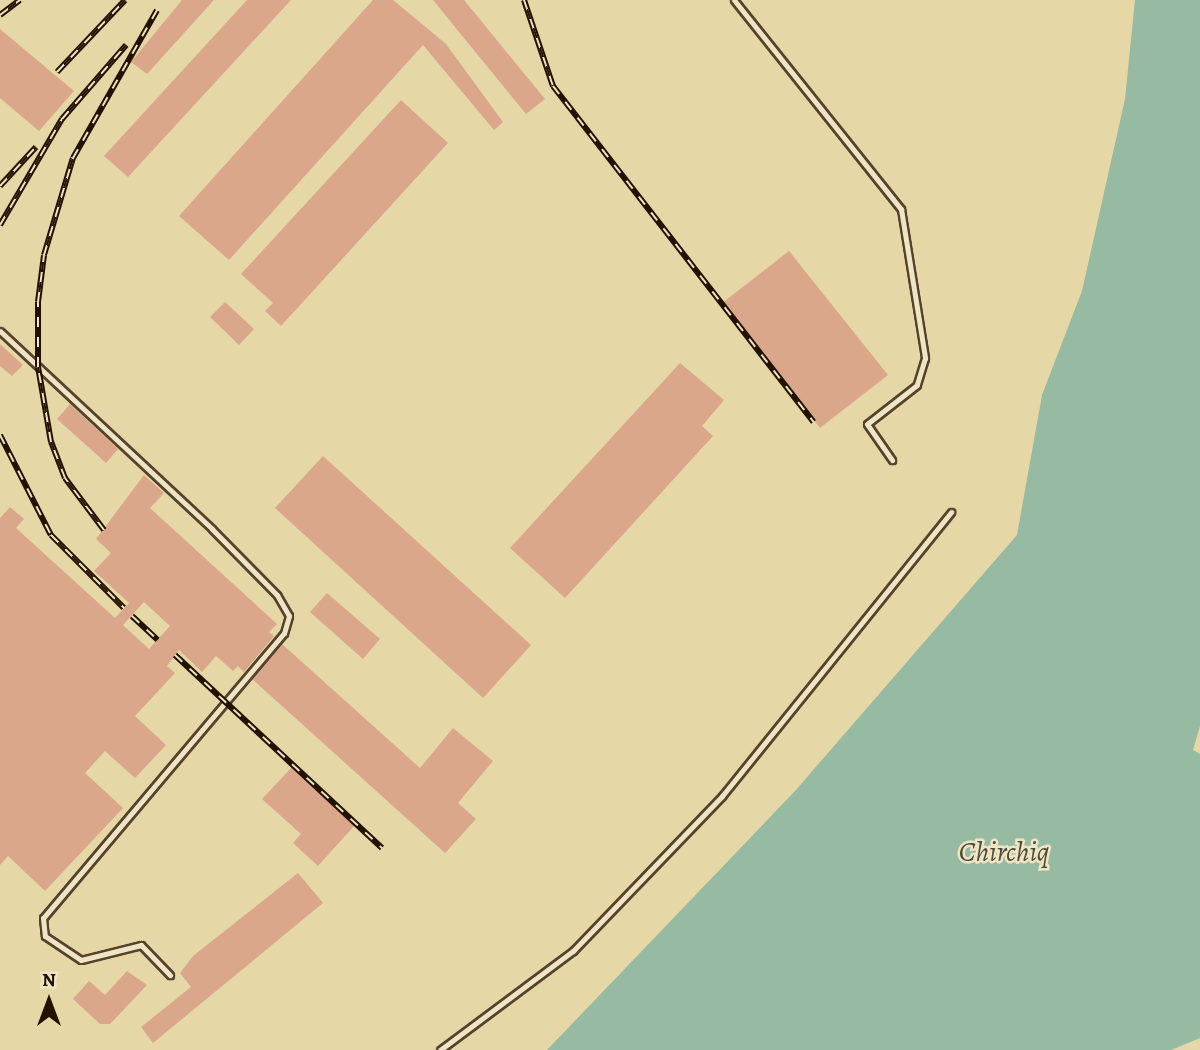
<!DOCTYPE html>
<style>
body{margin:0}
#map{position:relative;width:1200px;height:1050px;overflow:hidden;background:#e6d7a6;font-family:Alegreya,serif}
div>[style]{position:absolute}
.water>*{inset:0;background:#97baa2}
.building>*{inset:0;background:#dba78b}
.roads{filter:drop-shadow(2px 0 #54432a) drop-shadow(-2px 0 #54432a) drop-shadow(0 2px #54432a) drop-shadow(0 -2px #54432a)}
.service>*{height:5px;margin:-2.5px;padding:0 2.5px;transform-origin:2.5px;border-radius:2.5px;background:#efe5c5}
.rail>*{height:6px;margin-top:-3px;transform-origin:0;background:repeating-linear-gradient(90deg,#efe5c5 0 10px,#241200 0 20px);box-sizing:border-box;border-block:2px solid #241200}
span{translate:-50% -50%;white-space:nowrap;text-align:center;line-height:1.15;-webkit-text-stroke:5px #efe5c5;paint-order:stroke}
.water-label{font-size:28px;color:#4c4d39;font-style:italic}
.north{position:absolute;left:14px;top:966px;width:70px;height:70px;-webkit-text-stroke:5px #efe5c5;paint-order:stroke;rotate:0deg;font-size:19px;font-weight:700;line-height:28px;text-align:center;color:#241200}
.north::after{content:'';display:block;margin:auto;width:24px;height:32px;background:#241200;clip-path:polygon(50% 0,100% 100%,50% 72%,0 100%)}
</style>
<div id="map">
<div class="water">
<div style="clip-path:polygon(1135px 0,1200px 0,1200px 726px,1193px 750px,1200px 754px,1200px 1038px,1171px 1050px,547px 1050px,795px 791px,1017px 535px,1042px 395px,1082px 291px,1125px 99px)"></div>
</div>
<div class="building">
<div style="clip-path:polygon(182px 0,214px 0,147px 74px,131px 62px)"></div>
<div style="clip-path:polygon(247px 0,291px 0,128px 177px,104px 156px)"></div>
<div style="clip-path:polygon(373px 0,393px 0,446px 44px,503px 122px,494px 130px,423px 45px,229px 260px,179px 216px)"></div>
<div style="clip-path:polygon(433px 0,464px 0,545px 99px,526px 114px)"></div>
<div style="clip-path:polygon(0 29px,74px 91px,39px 131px,0 98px)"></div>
<div style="clip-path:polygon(401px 100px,448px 143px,281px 326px,265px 311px,273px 303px,241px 274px)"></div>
<div style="clip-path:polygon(789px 251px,888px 375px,820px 428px,721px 304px)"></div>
<div style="clip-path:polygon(225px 302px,254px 329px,239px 345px,210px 317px)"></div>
<div style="clip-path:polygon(0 344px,23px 365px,12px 376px,0 366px)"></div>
<div style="clip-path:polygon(680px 363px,724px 400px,702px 426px,713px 436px,565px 598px,510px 548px)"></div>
<div style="clip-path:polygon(70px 404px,118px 449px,106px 463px,57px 419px)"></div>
<div style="clip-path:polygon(323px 456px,531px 645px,483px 698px,275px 508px)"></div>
<div style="clip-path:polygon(evenodd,144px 475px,164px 493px,150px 508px,277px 624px,269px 632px,274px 636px,244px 672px,238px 666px,233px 671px,216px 656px,202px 672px,179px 650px,167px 666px,175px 673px,135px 716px,166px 745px,135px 778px,105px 751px,85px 773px,123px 808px,45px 891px,8px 856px,0 865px,0 518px,10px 507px,24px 519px,16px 528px,115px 618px,129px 603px,94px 571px,111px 553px,96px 539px,144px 475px,144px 602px,170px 626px,149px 649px,123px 625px,144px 602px)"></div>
<div style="clip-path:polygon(327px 593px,380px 639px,363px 659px,310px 612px)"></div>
<div style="clip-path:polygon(282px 644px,420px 768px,453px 728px,493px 761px,458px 803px,476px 819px,445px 853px,252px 679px)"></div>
<div style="clip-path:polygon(292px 767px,355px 825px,318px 866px,293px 843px,301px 834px,262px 799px)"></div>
<div style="clip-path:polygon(298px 873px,323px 903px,153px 1043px,141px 1027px,191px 987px,180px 973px,193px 956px)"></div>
<div style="clip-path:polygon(127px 971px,147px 985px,110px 1024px,100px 1024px,73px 999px,89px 981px,105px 995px)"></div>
</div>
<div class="roads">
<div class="service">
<div style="left:734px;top:0;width:268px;rotate:51.4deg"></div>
<div style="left:901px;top:209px;width:151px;rotate:80.8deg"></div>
<div style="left:925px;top:358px;width:28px;rotate:107deg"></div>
<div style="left:917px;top:385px;width:63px;rotate:142deg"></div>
<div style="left:867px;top:424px;width:44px;rotate:55.2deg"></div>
<div style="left:0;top:331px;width:290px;rotate:43deg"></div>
<div style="left:212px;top:529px;width:93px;rotate:45.4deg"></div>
<div style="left:277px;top:595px;width:24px;rotate:60deg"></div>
<div style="left:289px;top:616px;width:18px;rotate:106deg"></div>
<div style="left:284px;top:633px;width:373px;rotate:130.2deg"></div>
<div style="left:43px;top:918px;width:18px;rotate:84deg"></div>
<div style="left:45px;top:936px;width:43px;rotate:33.7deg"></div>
<div style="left:81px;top:960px;width:62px;rotate:-14deg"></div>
<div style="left:141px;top:945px;width:42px;rotate:46deg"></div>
<div style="left:440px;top:1050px;width:166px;rotate:-36.7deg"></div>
<div style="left:573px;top:951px;width:215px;rotate:-46.1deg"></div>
<div style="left:722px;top:796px;width:365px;rotate:-51.1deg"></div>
</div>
</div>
<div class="rail">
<div style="left:524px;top:0;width:91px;rotate:71.4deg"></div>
<div style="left:553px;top:86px;width:425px;rotate:52.2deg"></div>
<div style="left:0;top:15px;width:25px;rotate:-37deg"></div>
<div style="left:57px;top:72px;width:99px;rotate:-46.6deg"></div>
<div style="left:0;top:186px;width:53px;rotate:-47.3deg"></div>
<div style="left:0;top:225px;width:123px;rotate:-59.7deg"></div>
<div style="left:62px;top:119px;width:98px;rotate:-49.1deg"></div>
<div style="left:0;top:435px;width:112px;rotate:63deg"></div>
<div style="left:51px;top:535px;width:103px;rotate:45deg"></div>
<div style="left:104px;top:530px;width:65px;rotate:-126.9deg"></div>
<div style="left:65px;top:478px;width:39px;rotate:-111deg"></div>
<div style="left:51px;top:442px;width:76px;rotate:-99.8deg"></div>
<div style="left:38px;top:367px;width:65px;rotate:-90deg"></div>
<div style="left:38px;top:302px;width:47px;rotate:-82.7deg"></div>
<div style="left:44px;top:255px;width:101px;rotate:-73.4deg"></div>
<div style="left:73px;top:158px;width:170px;rotate:-60.4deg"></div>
<div style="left:132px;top:616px;width:35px;rotate:43deg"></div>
<div style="left:175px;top:655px;width:283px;rotate:43deg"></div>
</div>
<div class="water-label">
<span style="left:1004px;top:852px">Chirchiq</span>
</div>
<div class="north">N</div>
</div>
